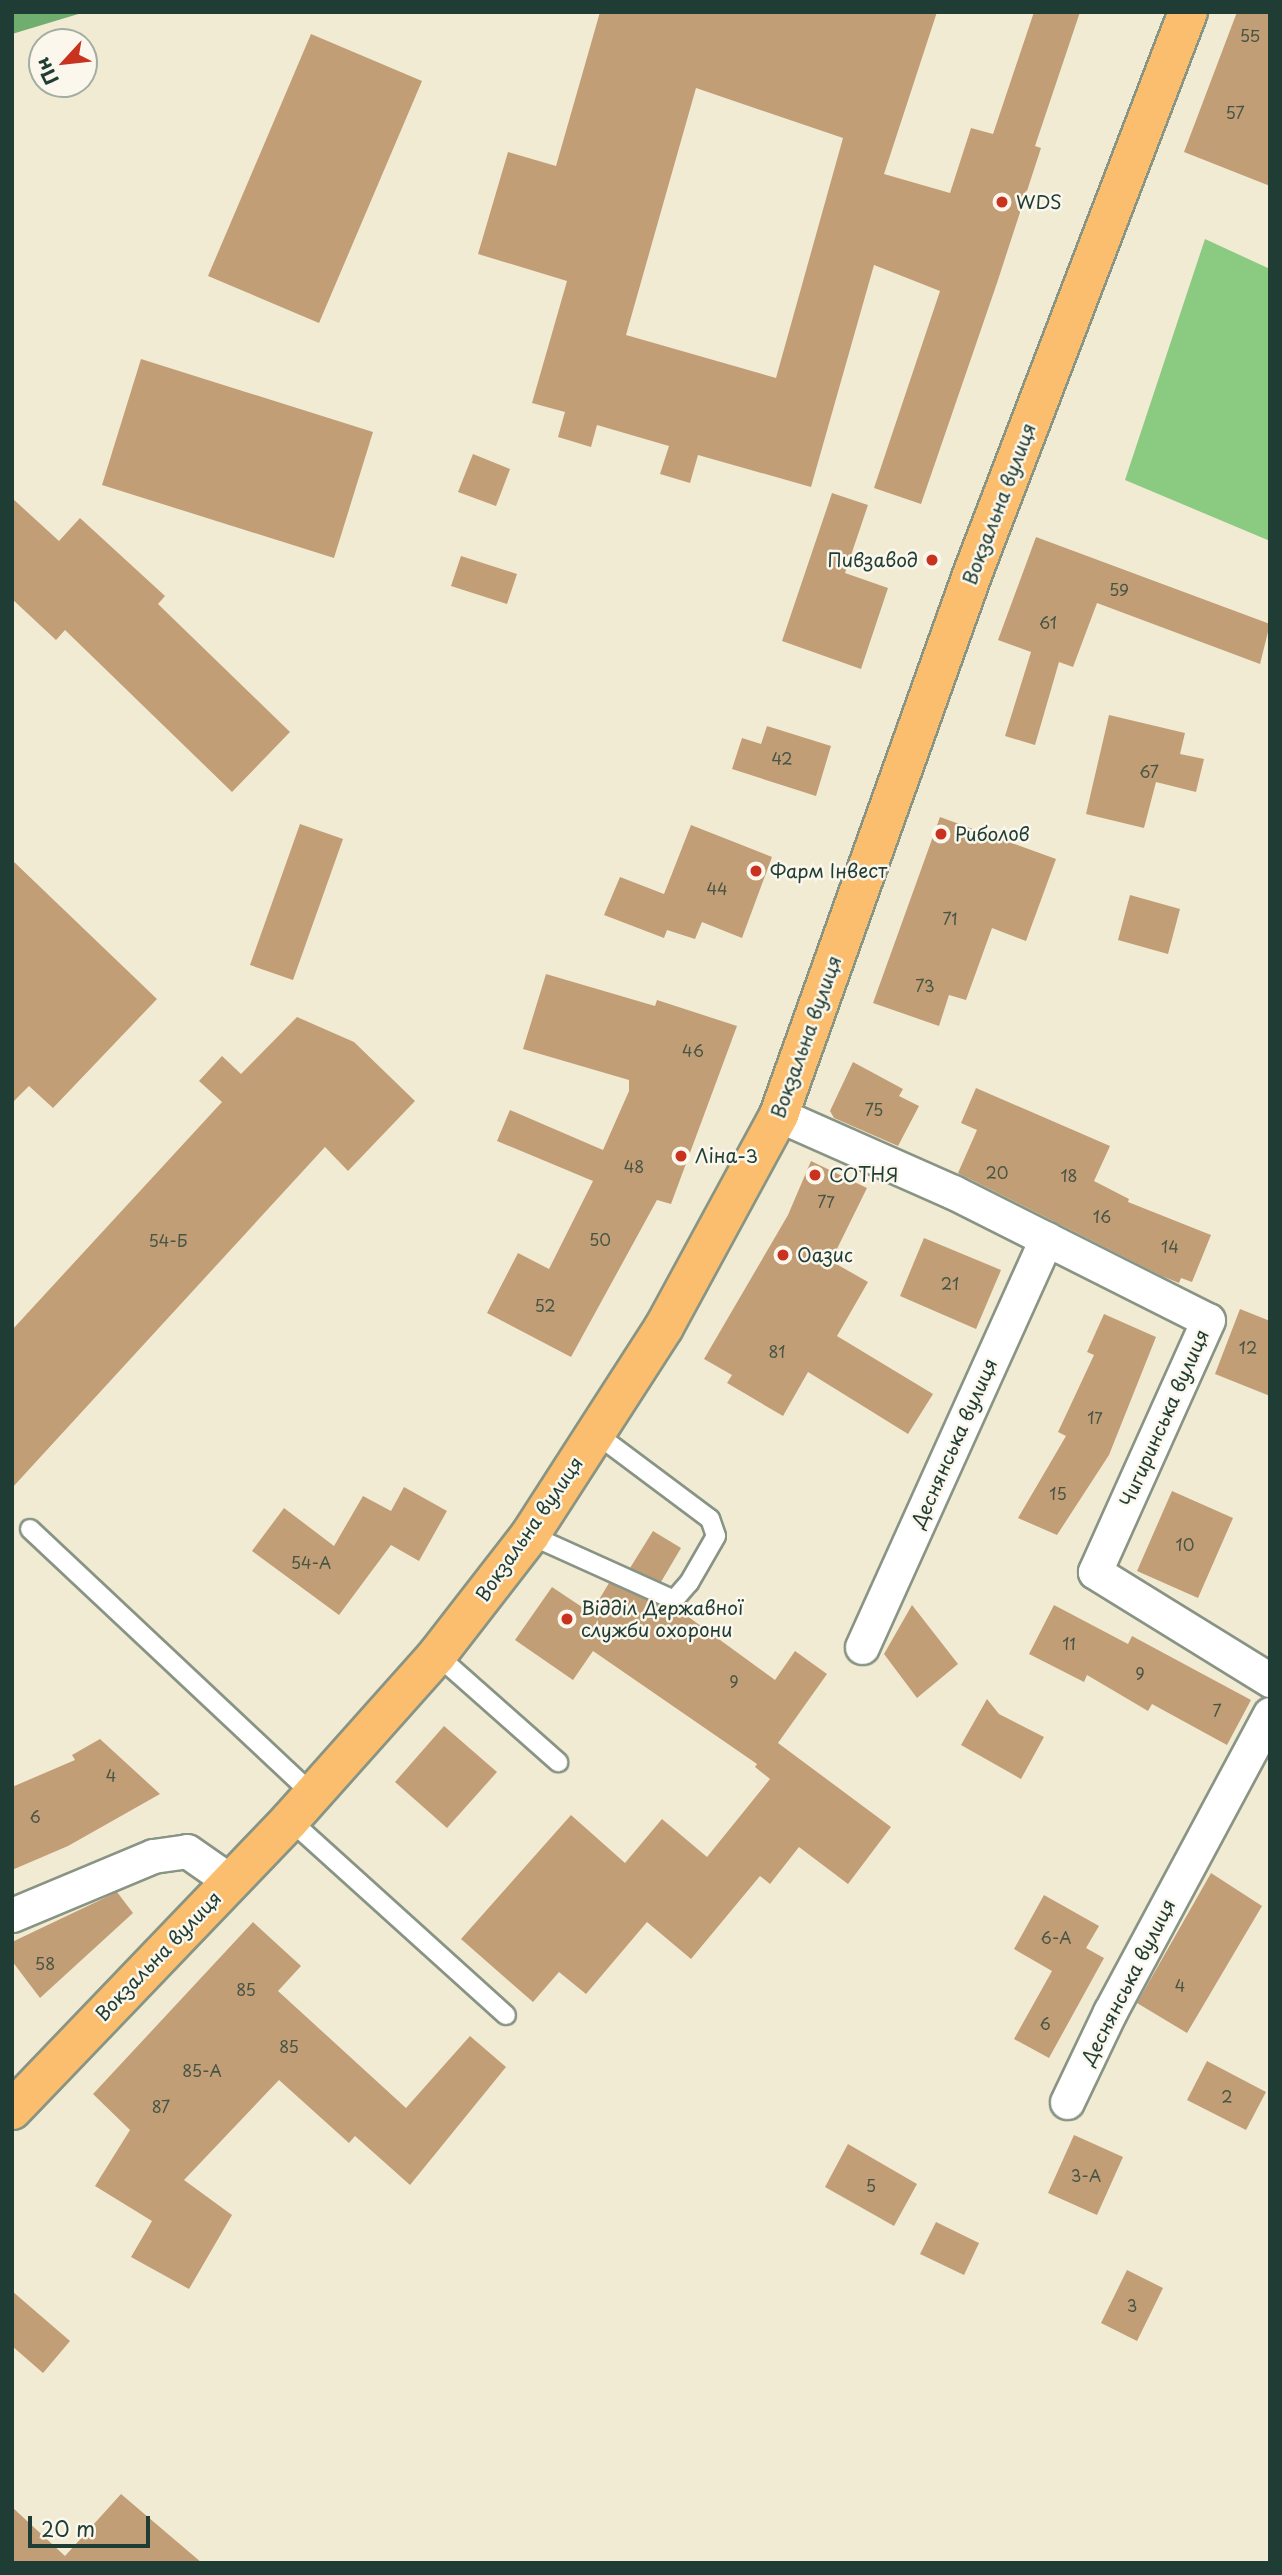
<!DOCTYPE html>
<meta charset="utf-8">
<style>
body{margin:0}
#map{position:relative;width:1282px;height:2575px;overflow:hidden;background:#f2ebd3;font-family:"Playpen Sans",sans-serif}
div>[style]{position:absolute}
.green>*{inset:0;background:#8aca81}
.forest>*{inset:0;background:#6fae6f}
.building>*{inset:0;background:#c29e77}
.roads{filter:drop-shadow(2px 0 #889484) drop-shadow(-2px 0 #889484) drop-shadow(0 2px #889484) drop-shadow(0 -2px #889484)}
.service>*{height:18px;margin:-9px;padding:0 9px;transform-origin:9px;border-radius:9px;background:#fff}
.minor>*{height:33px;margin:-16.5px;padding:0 16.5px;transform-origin:16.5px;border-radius:16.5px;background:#fff}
.primary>*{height:38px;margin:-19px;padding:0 19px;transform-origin:19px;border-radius:19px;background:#fabe6e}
.dots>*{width:19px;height:19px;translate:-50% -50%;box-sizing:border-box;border:4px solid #fbf7ec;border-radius:50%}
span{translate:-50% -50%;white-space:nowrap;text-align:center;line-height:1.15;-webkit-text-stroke:5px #fbf7ec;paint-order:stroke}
.number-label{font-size:16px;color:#485545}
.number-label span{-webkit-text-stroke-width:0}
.poi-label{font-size:19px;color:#1f3d34}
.left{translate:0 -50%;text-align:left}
.right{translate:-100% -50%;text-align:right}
.street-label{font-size:19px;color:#1f3d34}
.frame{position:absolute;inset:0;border:14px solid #1f3d34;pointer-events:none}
.north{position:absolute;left:28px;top:28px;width:70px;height:70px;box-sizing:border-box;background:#fbf7ec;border:2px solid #a3ada2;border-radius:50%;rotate:243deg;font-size:19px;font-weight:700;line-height:28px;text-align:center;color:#1f3d34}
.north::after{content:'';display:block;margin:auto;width:24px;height:32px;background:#c8321e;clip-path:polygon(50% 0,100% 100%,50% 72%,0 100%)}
.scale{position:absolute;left:28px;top:2516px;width:122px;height:32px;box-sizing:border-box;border:4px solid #1f3d34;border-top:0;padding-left:9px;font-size:21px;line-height:24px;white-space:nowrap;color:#1f3d34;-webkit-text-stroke:5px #fbf7ec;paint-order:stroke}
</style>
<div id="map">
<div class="green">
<div style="clip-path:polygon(1205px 239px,1270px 269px,1270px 541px,1125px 480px)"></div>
</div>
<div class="forest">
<div style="clip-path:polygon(12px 12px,85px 12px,12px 34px)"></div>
</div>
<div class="building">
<div style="clip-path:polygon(evenodd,600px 12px,937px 12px,884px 174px,950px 193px,971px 128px,993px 134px,1034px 12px,1080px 12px,1035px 146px,1041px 148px,997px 283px,921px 504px,874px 488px,940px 291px,874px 265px,811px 487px,698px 455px,690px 483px,660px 474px,669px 446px,597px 425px,591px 447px,558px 437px,565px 412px,532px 403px,567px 281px,478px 254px,508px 152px,556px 166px,600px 12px,696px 88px,843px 138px,776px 378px,626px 335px,696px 88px)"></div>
<div style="clip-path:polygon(1237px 12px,1270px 12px,1270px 186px,1184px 152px)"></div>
<div style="clip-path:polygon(311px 34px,422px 81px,319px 323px,208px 276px)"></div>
<div style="clip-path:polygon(141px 359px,373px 432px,334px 558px,102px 485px)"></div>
<div style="clip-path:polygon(473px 454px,510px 469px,496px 506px,458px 492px)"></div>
<div style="clip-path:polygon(832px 493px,868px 505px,845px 573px,888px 588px,861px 669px,782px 641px)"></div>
<div style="clip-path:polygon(12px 498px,59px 541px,80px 518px,165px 596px,158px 604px,290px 732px,232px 792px,65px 630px,56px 640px,12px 599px)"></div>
<div style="clip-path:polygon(1036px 537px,1270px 624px,1260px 664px,1097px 603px,1073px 667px,1059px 662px,1035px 745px,1005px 736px,1031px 652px,998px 640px)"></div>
<div style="clip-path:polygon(461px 556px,517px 574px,507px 604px,451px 586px)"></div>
<div style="clip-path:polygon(1109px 715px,1185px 733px,1180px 754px,1204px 759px,1196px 792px,1156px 782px,1144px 828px,1086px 814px)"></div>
<div style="clip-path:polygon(767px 726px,831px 746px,816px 796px,732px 769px,742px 738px,761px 744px)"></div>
<div style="clip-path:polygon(940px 817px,1056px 859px,1026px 941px,992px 928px,966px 1000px,949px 995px,939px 1026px,873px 1003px)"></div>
<div style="clip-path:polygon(300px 824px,343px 839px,293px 980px,250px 965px)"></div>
<div style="clip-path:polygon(691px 825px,772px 857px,742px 938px,702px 922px,695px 939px,667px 930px,664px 938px,604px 915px,620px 877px,664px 894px)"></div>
<div style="clip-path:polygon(12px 860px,157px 999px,53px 1108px,29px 1086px,12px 1103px)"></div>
<div style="clip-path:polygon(1130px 895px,1180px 909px,1168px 954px,1118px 940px)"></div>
<div style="clip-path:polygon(546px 974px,655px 1006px,657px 1000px,737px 1026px,671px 1204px,657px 1200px,571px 1357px,487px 1313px,518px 1253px,549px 1269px,593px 1181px,497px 1141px,510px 1110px,603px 1150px,629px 1091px,629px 1080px,523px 1049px)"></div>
<div style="clip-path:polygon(297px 1017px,354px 1042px,415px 1101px,348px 1171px,325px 1147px,12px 1488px,12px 1330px,222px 1102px,199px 1081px,222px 1056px,241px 1074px)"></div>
<div style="clip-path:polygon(853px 1062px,903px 1089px,899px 1096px,919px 1106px,898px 1146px,834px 1118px,830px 1111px)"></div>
<div style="clip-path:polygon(976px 1088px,1110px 1146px,1094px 1181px,1129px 1199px,1128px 1202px,1211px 1235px,1192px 1282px,1181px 1278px,1179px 1283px,1162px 1276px,958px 1173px,977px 1130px,961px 1123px)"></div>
<div style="clip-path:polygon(811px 1161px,867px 1188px,831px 1261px,868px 1282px,837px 1336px,933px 1394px,908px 1434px,808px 1372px,783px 1416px,727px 1383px,732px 1375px,704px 1359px,788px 1215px)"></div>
<div style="clip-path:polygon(924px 1238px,1001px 1270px,976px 1329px,900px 1296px)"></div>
<div style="clip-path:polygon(1240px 1309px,1270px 1321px,1270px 1396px,1215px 1374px)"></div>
<div style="clip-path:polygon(1104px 1314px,1156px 1337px,1109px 1455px,1057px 1535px,1018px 1518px,1066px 1436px,1058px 1432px,1094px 1355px,1087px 1352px)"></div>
<div style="clip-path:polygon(404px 1487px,447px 1511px,419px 1561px,391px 1545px,339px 1615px,252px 1551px,284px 1508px,334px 1546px,363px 1496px,391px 1511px)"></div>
<div style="clip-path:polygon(1172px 1491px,1233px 1518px,1198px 1598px,1137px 1571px)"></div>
<div style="clip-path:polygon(653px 1531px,681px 1548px,661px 1582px,630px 1568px)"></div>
<div style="clip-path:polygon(609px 1583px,669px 1610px,679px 1610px,775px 1680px,795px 1651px,827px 1674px,778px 1743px,891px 1827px,848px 1884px,799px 1847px,770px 1884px,760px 1876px,691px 1959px,647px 1922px,586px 1994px,559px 1972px,533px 2002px,461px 1939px,571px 1815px,625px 1863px,662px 1819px,707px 1857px,770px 1779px,755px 1767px,757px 1764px,593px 1651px,573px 1680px,515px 1640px,552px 1587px,591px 1613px)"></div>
<div style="clip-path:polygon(912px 1605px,958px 1664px,917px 1698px,884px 1654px)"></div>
<div style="clip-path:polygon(1054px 1605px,1128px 1644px,1132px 1636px,1251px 1700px,1227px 1745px,1152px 1704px,1148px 1711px,1087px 1675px,1084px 1682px,1029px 1654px)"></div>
<div style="clip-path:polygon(987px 1699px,999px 1714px,1044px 1737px,1021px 1779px,961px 1745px)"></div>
<div style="clip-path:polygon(444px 1726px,497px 1772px,447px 1828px,395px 1782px)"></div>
<div style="clip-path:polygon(100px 1739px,160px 1794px,68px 1846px,12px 1870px,12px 1787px,75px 1760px,72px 1755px)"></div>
<div style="clip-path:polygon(1211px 1873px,1262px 1906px,1187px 2033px,1137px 2003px)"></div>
<div style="clip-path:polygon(117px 1892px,133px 1913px,40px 1998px,12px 1961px,12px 1942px)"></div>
<div style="clip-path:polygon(1044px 1895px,1099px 1926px,1086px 1948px,1104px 1958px,1049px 2058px,1014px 2039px,1052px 1971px,1014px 1949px)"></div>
<div style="clip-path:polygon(253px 1922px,301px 1966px,278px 1991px,406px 2108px,470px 2036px,506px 2067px,410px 2185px,355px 2136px,349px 2143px,279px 2080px,184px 2180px,232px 2215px,189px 2289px,131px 2257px,152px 2221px,95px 2186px,130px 2130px,93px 2094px)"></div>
<div style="clip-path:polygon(1207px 2061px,1266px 2092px,1246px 2130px,1187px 2100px)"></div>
<div style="clip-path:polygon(1074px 2135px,1123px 2157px,1097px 2215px,1048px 2193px)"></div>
<div style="clip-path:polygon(848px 2144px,917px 2184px,894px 2226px,825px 2187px)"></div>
<div style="clip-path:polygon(936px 2222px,979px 2243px,964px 2275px,920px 2254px)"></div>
<div style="clip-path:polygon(1127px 2270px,1163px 2288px,1137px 2341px,1101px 2323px)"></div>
<div style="clip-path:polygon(12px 2291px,70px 2341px,43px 2373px,12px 2346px)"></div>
<div style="clip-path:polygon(121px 2494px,202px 2563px,12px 2563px,12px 2507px,65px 2556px)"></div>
</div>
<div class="roads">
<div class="service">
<div style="left:30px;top:1529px;width:388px;rotate:43.2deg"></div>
<div style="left:530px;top:1535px;width:158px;rotate:24.3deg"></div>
<div style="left:674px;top:1600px;width:23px;rotate:-49deg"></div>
<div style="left:689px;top:1583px;width:54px;rotate:-60.1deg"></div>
<div style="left:716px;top:1536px;width:18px;rotate:-109deg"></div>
<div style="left:710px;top:1519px;width:144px;rotate:-143.2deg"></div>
<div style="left:437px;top:1655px;width:162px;rotate:41.5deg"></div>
<div style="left:290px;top:1820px;width:291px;rotate:42.1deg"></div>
</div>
<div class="minor">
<div style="left:779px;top:1115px;width:190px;rotate:23.9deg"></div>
<div style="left:953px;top:1192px;width:285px;rotate:26.7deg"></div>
<div style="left:1208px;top:1320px;width:276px;rotate:114.2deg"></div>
<div style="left:1095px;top:1572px;width:206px;rotate:31.7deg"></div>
<div style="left:862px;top:1647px;width:448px;rotate:-65.7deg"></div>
<div style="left:12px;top:1915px;width:153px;rotate:-22.7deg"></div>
<div style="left:153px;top:1856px;width:34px;rotate:-8deg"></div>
<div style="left:187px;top:1851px;width:52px;rotate:34.9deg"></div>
<div style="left:1067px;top:2102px;width:100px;rotate:-64.5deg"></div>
<div style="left:1110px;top:2012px;width:338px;rotate:-61.8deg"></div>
</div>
<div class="primary">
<div style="left:12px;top:2110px;width:402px;rotate:-46.2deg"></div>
<div style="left:290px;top:1820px;width:221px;rotate:-48.3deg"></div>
<div style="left:437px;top:1655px;width:152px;rotate:-52.2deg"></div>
<div style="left:530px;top:1535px;width:247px;rotate:-57.2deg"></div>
<div style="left:664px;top:1327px;width:241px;rotate:-61.5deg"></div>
<div style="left:779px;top:1115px;width:573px;rotate:-70.33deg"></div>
<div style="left:972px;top:575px;width:603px;rotate:-69.01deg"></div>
</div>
</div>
<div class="dots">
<div style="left:1002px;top:202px;background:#c8321e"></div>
<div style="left:932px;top:560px;background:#c8321e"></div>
<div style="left:941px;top:834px;background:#c8321e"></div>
<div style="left:756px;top:871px;background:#c8321e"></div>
<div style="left:681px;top:1156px;background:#c8321e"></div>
<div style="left:815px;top:1175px;background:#c8321e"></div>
<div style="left:783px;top:1255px;background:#c8321e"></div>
<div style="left:567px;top:1619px;background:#c8321e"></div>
</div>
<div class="number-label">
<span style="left:1250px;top:35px">55</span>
<span style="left:1235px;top:112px">57</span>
<span style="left:1119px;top:589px">59</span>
<span style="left:1048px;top:622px">61</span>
<span style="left:782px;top:758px">42</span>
<span style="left:1149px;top:771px">67</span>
<span style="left:717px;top:888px">44</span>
<span style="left:950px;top:918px">71</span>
<span style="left:925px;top:985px">73</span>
<span style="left:693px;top:1050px">46</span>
<span style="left:874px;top:1109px">75</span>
<span style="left:634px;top:1166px">48</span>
<span style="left:997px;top:1172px">20</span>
<span style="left:1069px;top:1175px">18</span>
<span style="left:826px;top:1201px">77</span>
<span style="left:1102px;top:1216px">16</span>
<span style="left:600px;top:1239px">50</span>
<span style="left:168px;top:1240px">54-Б</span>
<span style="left:1170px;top:1246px">14</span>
<span style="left:950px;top:1283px">21</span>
<span style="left:545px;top:1305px">52</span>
<span style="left:1248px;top:1347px">12</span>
<span style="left:777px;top:1351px">81</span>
<span style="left:1095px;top:1417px">17</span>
<span style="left:1058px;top:1493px">15</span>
<span style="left:1185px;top:1544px">10</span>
<span style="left:311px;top:1562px">54-А</span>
<span style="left:1069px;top:1643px">11</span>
<span style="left:1140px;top:1673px">9</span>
<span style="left:734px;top:1681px">9</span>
<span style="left:1217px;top:1710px">7</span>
<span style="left:111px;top:1775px">4</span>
<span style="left:35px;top:1816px">6</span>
<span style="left:1056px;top:1937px">6-А</span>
<span style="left:45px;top:1963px">58</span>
<span style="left:1180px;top:1985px">4</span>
<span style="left:246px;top:1989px">85</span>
<span style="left:1045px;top:2023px">6</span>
<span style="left:289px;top:2046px">85</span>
<span style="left:202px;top:2070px">85-А</span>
<span style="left:1227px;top:2096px">2</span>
<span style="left:161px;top:2106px">87</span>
<span style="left:1086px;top:2175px">3-А</span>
<span style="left:871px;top:2185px">5</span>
<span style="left:1132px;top:2305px">3</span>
</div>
<div class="poi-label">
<span class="left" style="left:1016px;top:202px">WDS</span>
<span class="right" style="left:918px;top:560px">Пивзавод</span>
<span class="left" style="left:955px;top:834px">Риболов</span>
<span class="left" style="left:770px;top:871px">Фарм Інвест</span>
<span class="left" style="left:695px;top:1156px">Ліна-3</span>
<span class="left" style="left:829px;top:1175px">СОТНЯ</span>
<span class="left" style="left:797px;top:1255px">Оазис</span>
<span class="left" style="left:581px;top:1619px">Відділ Державної<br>служби охорони</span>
</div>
<div class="street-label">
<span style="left:999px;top:504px;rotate:-69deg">Вокзальна вулиця</span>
<span style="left:806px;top:1037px;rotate:-70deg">Вокзальна вулиця</span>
<span style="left:1164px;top:1418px;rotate:-66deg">Чигиринська вулиця</span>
<span style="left:954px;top:1443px;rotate:-66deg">Деснянська вулиця</span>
<span style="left:529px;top:1529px;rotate:-55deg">Вокзальна вулиця</span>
<span style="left:158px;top:1956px;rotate:-46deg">Вокзальна вулиця</span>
<span style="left:1128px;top:1982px;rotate:-63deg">Деснянська вулиця</span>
</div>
<div class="frame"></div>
<div class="north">Пн</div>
<div class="scale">20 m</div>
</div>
